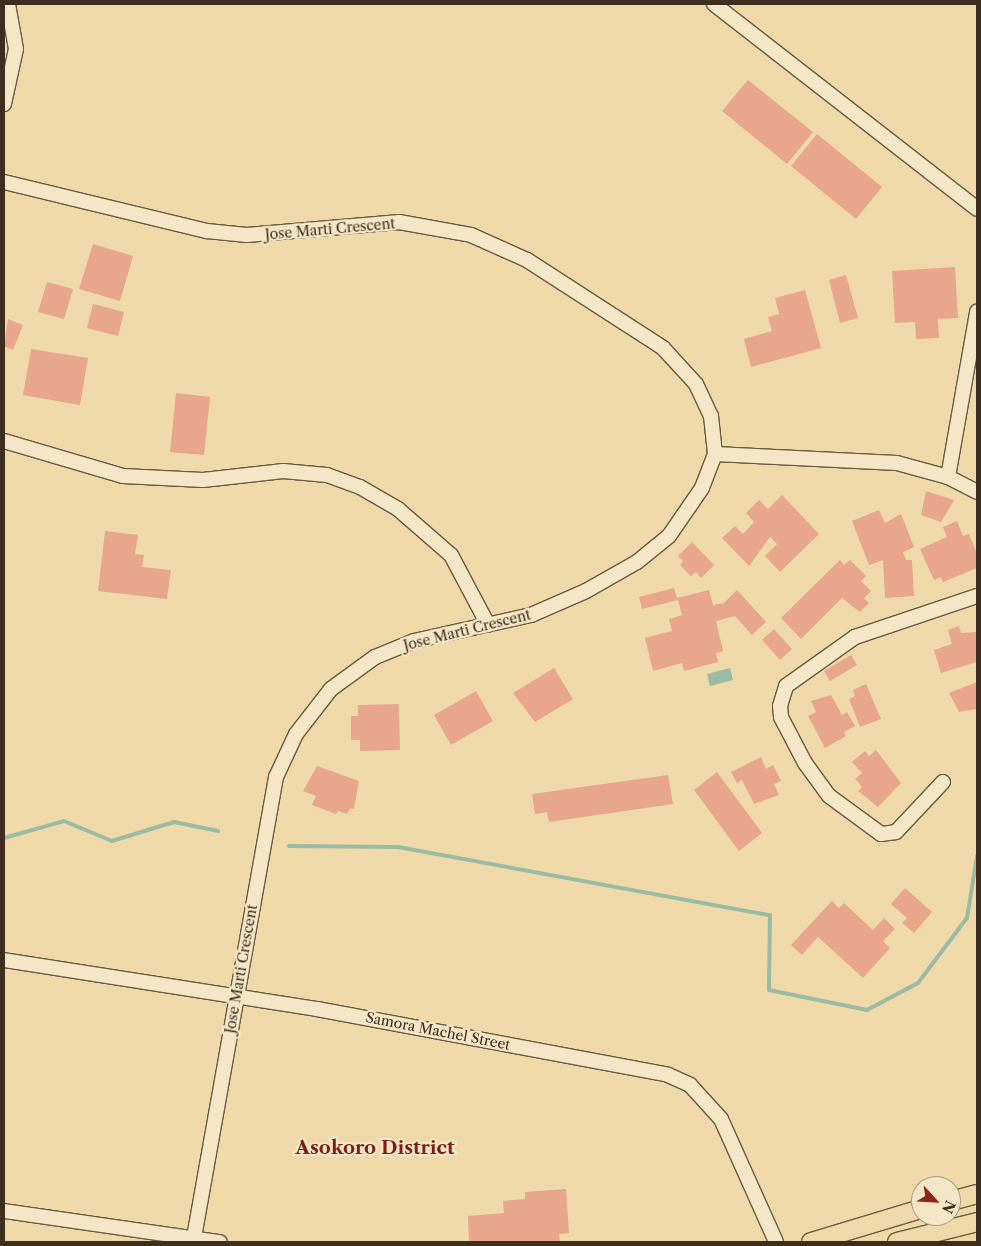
<!DOCTYPE html>
<style>
body{margin:0}
#map{position:relative;width:981px;height:1246px;overflow:hidden;background:#efd9a9;font-family:"Libre Caslon Text",serif}
div>[style]{position:absolute}
.water>*{inset:0;background:#9bbba4}
.stream>*{height:4px;margin:-2px;padding:0 2px;transform-origin:2px;border-radius:2px;background:#9bbba4}
.building>*{inset:0;background:#e8a68b}
.roads{filter:drop-shadow(1px 0 #6b5940) drop-shadow(-1px 0 #6b5940) drop-shadow(0 1px #6b5940) drop-shadow(0 -1px #6b5940)}
.minor>*{height:14px;margin:-7px;padding:0 7px;transform-origin:7px;border-radius:7px;background:#f5e6c7}
.major>*{height:18px;margin:-9px;padding:0 9px;transform-origin:9px;border-radius:9px;background:#efd9a9}
span{translate:-50% -50%;white-space:nowrap;text-align:center;line-height:1.15;-webkit-text-stroke:4.5px #f5e6c7;paint-order:stroke}
.street-label{font-size:14px;color:#3f2e1d}
.district-label{font-size:19px;color:#7a1f14;font-weight:700}
.frame{position:absolute;inset:0;border:5px solid #3f2e1d;pointer-events:none}
.north{position:absolute;left:911px;top:1176px;width:50px;height:50px;box-sizing:border-box;background:#f5e6c7;border:1px solid #ac9c83;border-radius:50%;rotate:115deg;font-size:14px;font-weight:700;line-height:20px;text-align:center;color:#3f2e1d}
.north::after{content:'';display:block;margin:auto;width:18px;height:22px;background:#8f2418;clip-path:polygon(50% 0,100% 100%,50% 72%,0 100%)}
</style>
<div id="map">
<div class="water">
<div style="clip-path:polygon(730px 668px,733px 680px,710px 686px,707px 674px)"></div>
</div>
<div class="stream">
<div style="left:4px;top:838px;width:62px;rotate:-15.8deg"></div>
<div style="left:64px;top:821px;width:52px;rotate:22.6deg"></div>
<div style="left:112px;top:841px;width:65px;rotate:-17deg"></div>
<div style="left:174px;top:822px;width:45px;rotate:11.6deg"></div>
<div style="left:289px;top:846px;width:109px;rotate:0.5deg"></div>
<div style="left:398px;top:847px;width:378px;rotate:10.4deg"></div>
<div style="left:770px;top:915px;width:75px;rotate:90.8deg"></div>
<div style="left:769px;top:990px;width:100px;rotate:11.5deg"></div>
<div style="left:867px;top:1010px;width:58px;rotate:-27.9deg"></div>
<div style="left:918px;top:983px;width:81px;rotate:-53deg"></div>
<div style="left:967px;top:918px;width:63px;rotate:-80.8deg"></div>
</div>
<div class="building">
<div style="clip-path:polygon(748px 80px,813px 132px,787px 164px,722px 111px)"></div>
<div style="clip-path:polygon(817px 134px,882px 187px,856px 219px,791px 166px)"></div>
<div style="clip-path:polygon(93px 244px,133px 256px,120px 301px,79px 289px)"></div>
<div style="clip-path:polygon(955px 267px,958px 318px,938px 319px,939px 338px,916px 339px,915px 322px,895px 323px,892px 271px)"></div>
<div style="clip-path:polygon(846px 275px,858px 318px,840px 323px,829px 280px)"></div>
<div style="clip-path:polygon(47px 282px,73px 289px,64px 319px,38px 312px)"></div>
<div style="clip-path:polygon(805px 290px,821px 348px,751px 367px,744px 339px,772px 331px,768px 317px,779px 314px,775px 298px)"></div>
<div style="clip-path:polygon(93px 304px,124px 312px,118px 336px,87px 328px)"></div>
<div style="clip-path:polygon(8px 319px,23px 325px,13px 350px,4px 346px)"></div>
<div style="clip-path:polygon(31px 349px,88px 358px,80px 405px,23px 395px)"></div>
<div style="clip-path:polygon(176px 393px,210px 397px,204px 455px,170px 452px)"></div>
<div style="clip-path:polygon(926px 491px,954px 500px,941px 522px,921px 515px)"></div>
<div style="clip-path:polygon(782px 495px,819px 534px,780px 572px,765px 556px,777px 544px,770px 537px,749px 566px,722px 538px,735px 526px,743px 534px,754px 522px,746px 513px,759px 500px,768px 509px)"></div>
<div style="clip-path:polygon(879px 510px,885px 523px,901px 514px,914px 547px,903px 552px,906px 560px,912px 560px,914px 596px,885px 598px,883px 560px,869px 565px,852px 521px)"></div>
<div style="clip-path:polygon(957px 521px,963px 536px,969px 534px,977px 554px,977px 568px,943px 582px,941px 577px,934px 580px,920px 549px,947px 537px,943px 527px)"></div>
<div style="clip-path:polygon(105px 531px,138px 535px,135px 554px,144px 555px,142px 567px,171px 570px,167px 599px,98px 591px)"></div>
<div style="clip-path:polygon(692px 542px,714px 565px,701px 578px,696px 572px,691px 576px,680px 565px,683px 561px,678px 556px)"></div>
<div style="clip-path:polygon(840px 560px,844px 565px,850px 560px,866px 576px,861px 581px,871px 591px,864px 598px,869px 603px,860px 612px,842px 598px,801px 639px,781px 618px)"></div>
<div style="clip-path:polygon(674px 588px,677px 598px,709px 590px,713px 605px,724px 603px,737px 590px,766px 622px,752px 635px,735px 616px,716px 621px,723px 651px,716px 653px,718px 662px,684px 671px,682px 663px,653px 671px,645px 638px,672px 631px,669px 619px,682px 615px,678px 600px,642px 609px,639px 597px)"></div>
<div style="clip-path:polygon(959px 626px,961px 633px,977px 632px,977px 662px,941px 673px,934px 650px,952px 644px,948px 630px)"></div>
<div style="clip-path:polygon(774px 629px,792px 649px,780px 660px,762px 640px)"></div>
<div style="clip-path:polygon(851px 655px,857px 665px,830px 681px,824px 671px)"></div>
<div style="clip-path:polygon(554px 668px,573px 699px,535px 722px,513px 693px)"></div>
<div style="clip-path:polygon(977px 682px,977px 709px,959px 712px,949px 693px)"></div>
<div style="clip-path:polygon(866px 684px,881px 719px,860px 727px,849px 699px,855px 696px,853px 690px)"></div>
<div style="clip-path:polygon(476px 691px,493px 721px,451px 745px,434px 715px)"></div>
<div style="clip-path:polygon(831px 695px,842px 715px,847px 712px,855px 726px,844px 732px,846px 736px,825px 748px,808px 716px,816px 712px,811px 701px)"></div>
<div style="clip-path:polygon(399px 704px,400px 750px,360px 751px,360px 740px,351px 740px,351px 716px,358px 716px,358px 705px)"></div>
<div style="clip-path:polygon(876px 750px,901px 783px,878px 807px,858px 791px,862px 787px,855px 779px,862px 773px,852px 762px,865px 751px,869px 756px)"></div>
<div style="clip-path:polygon(761px 757px,766px 769px,773px 765px,781px 781px,774px 784px,779px 795px,754px 804px,742px 780px,737px 783px,731px 772px)"></div>
<div style="clip-path:polygon(317px 766px,359px 781px,354px 809px,350px 808px,347px 814px,338px 811px,336px 814px,312px 805px,316px 796px,303px 791px)"></div>
<div style="clip-path:polygon(717px 772px,762px 833px,739px 851px,694px 790px)"></div>
<div style="clip-path:polygon(668px 775px,673px 804px,549px 822px,547px 812px,535px 814px,532px 794px)"></div>
<div style="clip-path:polygon(905px 888px,932px 912px,914px 933px,902px 923px,907px 918px,891px 904px)"></div>
<div style="clip-path:polygon(832px 901px,839px 908px,844px 903px,873px 930px,884px 918px,895px 929px,883px 941px,890px 948px,863px 978px,818px 937px,802px 955px,791px 945px)"></div>
<div style="clip-path:polygon(566px 1189px,569px 1233px,559px 1234px,560px 1242px,469px 1242px,468px 1216px,504px 1213px,503px 1201px,525px 1199px,525px 1192px)"></div>
</div>
<div class="roads">
<div class="minor">
<div style="left:714px;top:4px;width:333px;rotate:37.9deg"></div>
<div style="left:4px;top:104px;width:56px;rotate:-77.7deg"></div>
<div style="left:16px;top:49px;width:46px;rotate:-100.1deg"></div>
<div style="left:4px;top:182px;width:209px;rotate:13.6deg"></div>
<div style="left:207px;top:231px;width:40px;rotate:5.7deg"></div>
<div style="left:247px;top:235px;width:153px;rotate:-4.9deg"></div>
<div style="left:399px;top:222px;width:73px;rotate:10.2deg"></div>
<div style="left:471px;top:235px;width:61px;rotate:24.1deg"></div>
<div style="left:527px;top:260px;width:162px;rotate:32.9deg"></div>
<div style="left:663px;top:348px;width:49px;rotate:47.5deg"></div>
<div style="left:696px;top:384px;width:35px;rotate:65deg"></div>
<div style="left:711px;top:416px;width:38px;rotate:84deg"></div>
<div style="left:715px;top:454px;width:36px;rotate:111deg"></div>
<div style="left:702px;top:488px;width:58px;rotate:124.5deg"></div>
<div style="left:669px;top:536px;width:41px;rotate:140.9deg"></div>
<div style="left:637px;top:562px;width:59px;rotate:150.4deg"></div>
<div style="left:586px;top:591px;width:60px;rotate:156.4deg"></div>
<div style="left:531px;top:615px;width:120px;rotate:167.5deg"></div>
<div style="left:414px;top:641px;width:42px;rotate:157.7deg"></div>
<div style="left:375px;top:657px;width:54px;rotate:144deg"></div>
<div style="left:331px;top:689px;width:57px;rotate:127.9deg"></div>
<div style="left:296px;top:734px;width:47px;rotate:114.9deg"></div>
<div style="left:276px;top:777px;width:467px;rotate:100.1deg"></div>
<div style="left:4px;top:441px;width:124px;rotate:16.4deg"></div>
<div style="left:123px;top:476px;width:80px;rotate:2.9deg"></div>
<div style="left:203px;top:480px;width:81px;rotate:-6.4deg"></div>
<div style="left:283px;top:471px;width:44px;rotate:5.2deg"></div>
<div style="left:327px;top:475px;width:35px;rotate:20deg"></div>
<div style="left:360px;top:487px;width:44px;rotate:30.1deg"></div>
<div style="left:398px;top:509px;width:70px;rotate:41deg"></div>
<div style="left:451px;top:555px;width:79px;rotate:62.1deg"></div>
<div style="left:715px;top:454px;width:182px;rotate:2.8deg"></div>
<div style="left:897px;top:463px;width:53px;rotate:15.4deg"></div>
<div style="left:948px;top:477px;width:33px;rotate:27deg"></div>
<div style="left:948px;top:477px;width:168px;rotate:-80deg"></div>
<div style="left:943px;top:782px;width:69px;rotate:133.2deg"></div>
<div style="left:896px;top:832px;width:15px;rotate:172deg"></div>
<div style="left:881px;top:834px;width:64px;rotate:-143.8deg"></div>
<div style="left:829px;top:796px;width:41px;rotate:-126deg"></div>
<div style="left:805px;top:763px;width:52px;rotate:-117.6deg"></div>
<div style="left:781px;top:717px;width:11px;rotate:-95deg"></div>
<div style="left:780px;top:706px;width:21px;rotate:-73deg"></div>
<div style="left:786px;top:686px;width:85px;rotate:-35.4deg"></div>
<div style="left:855px;top:637px;width:129px;rotate:-18.6deg"></div>
<div style="left:4px;top:960px;width:317px;rotate:8.9deg"></div>
<div style="left:317px;top:1009px;width:357px;rotate:10.6deg"></div>
<div style="left:668px;top:1075px;width:24px;rotate:24deg"></div>
<div style="left:690px;top:1085px;width:46px;rotate:47.6deg"></div>
<div style="left:721px;top:1119px;width:135px;rotate:65.9deg"></div>
<div style="left:4px;top:1211px;width:218px;rotate:8.2deg"></div>
</div>
<div class="major">
<div style="left:951px;top:1201px;width:27px;rotate:-15deg"></div>
<div style="left:811px;top:1242px;width:115px;rotate:-16.7deg"></div>
<div style="left:897px;top:1242px;width:82px;rotate:-14deg"></div>
</div>
</div>
<div class="street-label">
<span style="left:330px;top:229px;rotate:-5deg">Jose Marti Crescent</span>
<span style="left:467px;top:630px;rotate:-14deg">Jose Marti Crescent</span>
<span style="left:241px;top:969px;rotate:-80deg">Jose Marti Crescent</span>
<span style="left:438px;top:1031px;rotate:11deg">Samora Machel Street</span>
</div>
<div class="district-label">
<span style="left:375px;top:1148px">Asokoro District</span>
</div>
<div class="frame"></div>
<div class="north">N</div>
</div>
